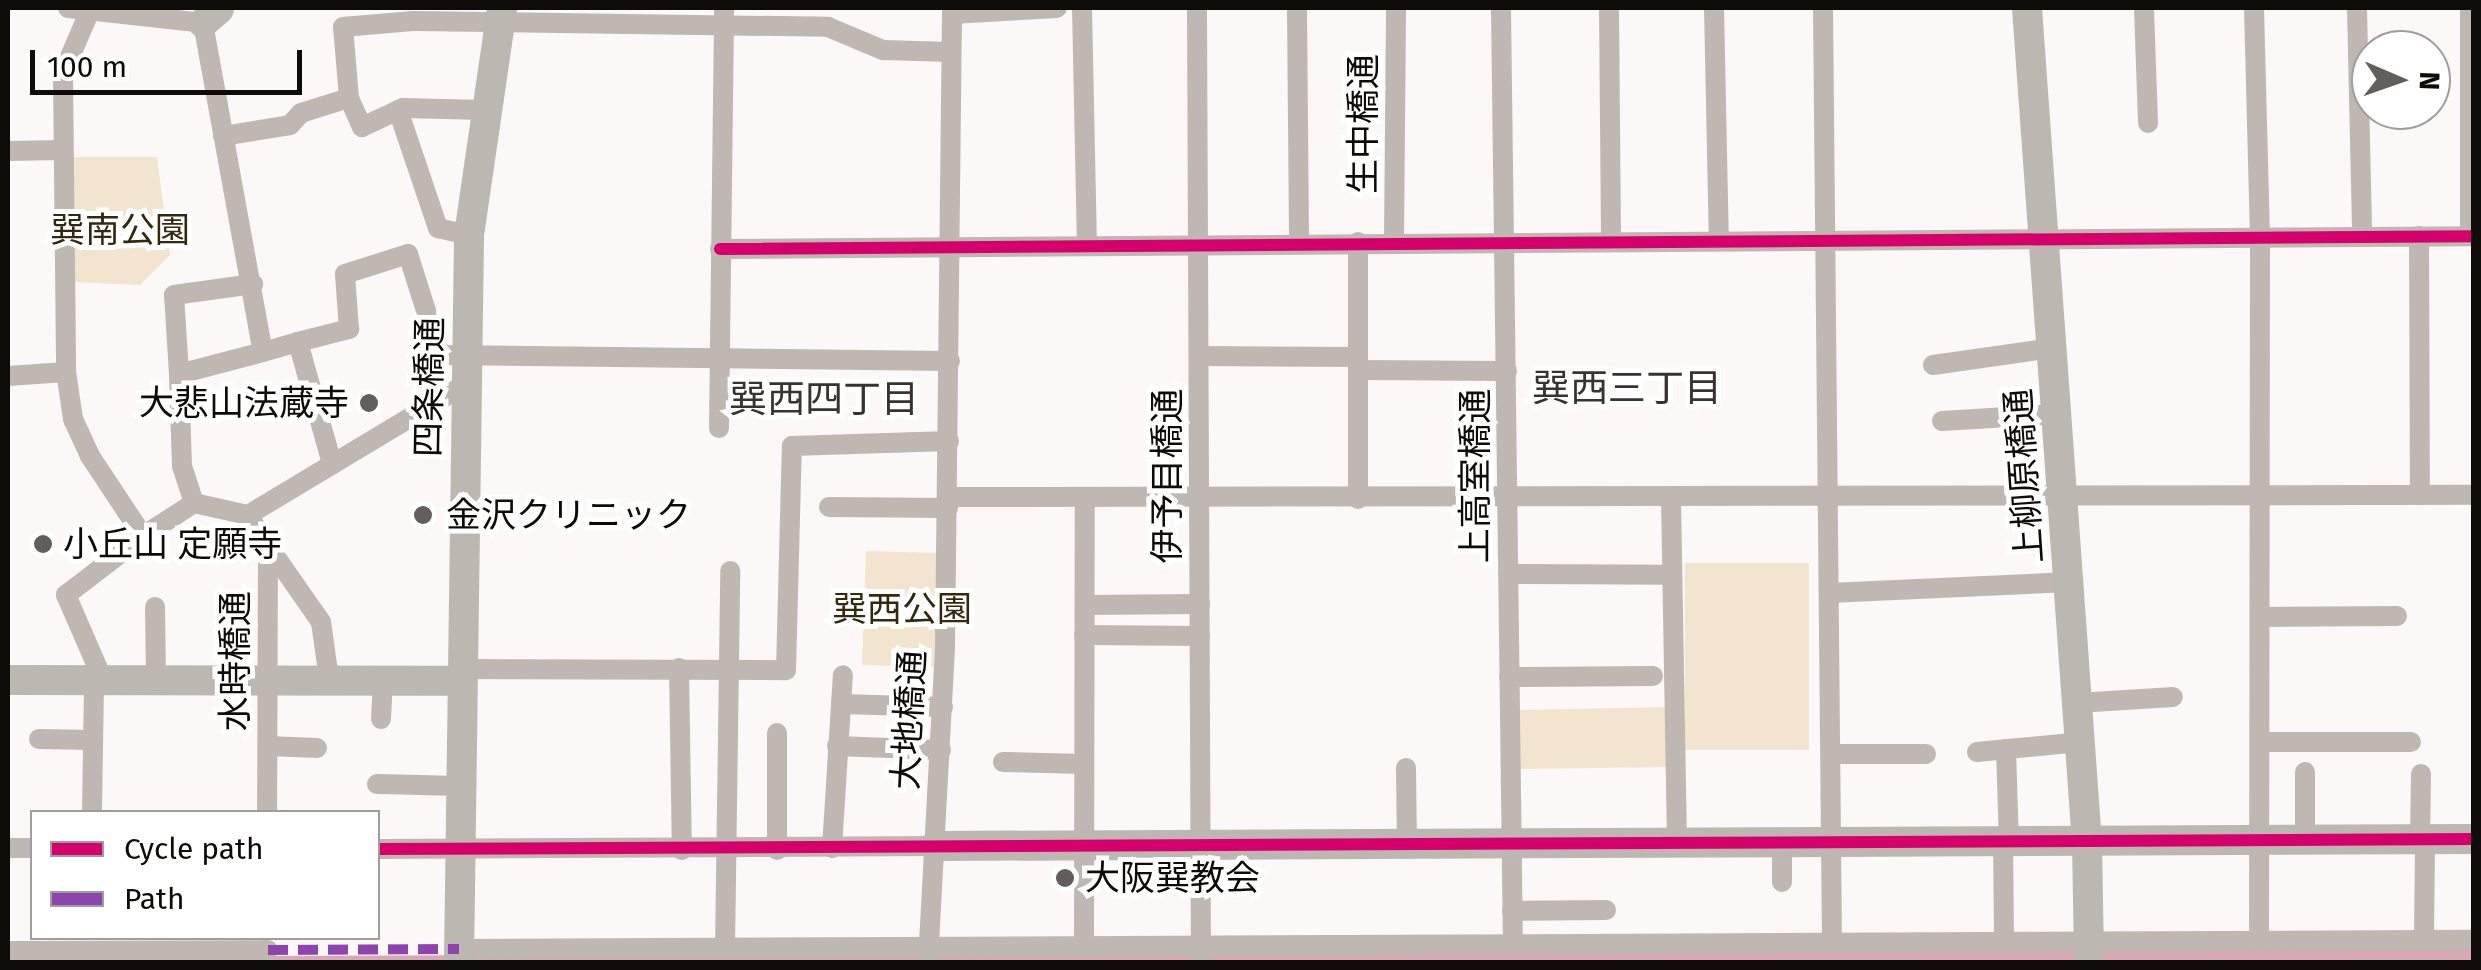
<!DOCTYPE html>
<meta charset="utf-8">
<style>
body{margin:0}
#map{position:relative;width:2481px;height:970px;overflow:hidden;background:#fcf8f7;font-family:"Fira Sans","Noto Sans JP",sans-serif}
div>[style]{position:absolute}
.green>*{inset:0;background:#f2e4cf}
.water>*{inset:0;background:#d8a9b4}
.street>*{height:20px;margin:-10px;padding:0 10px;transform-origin:10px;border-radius:10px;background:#bfb7b2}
.secondary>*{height:30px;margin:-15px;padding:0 15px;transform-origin:15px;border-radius:15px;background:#bdb7b1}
.quiet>*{height:10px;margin-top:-5px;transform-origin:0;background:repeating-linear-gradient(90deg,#8e44ad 0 20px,transparent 0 30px)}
.cycleway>*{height:12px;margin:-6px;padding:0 6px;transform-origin:6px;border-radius:6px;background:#d6006c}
.dots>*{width:28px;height:28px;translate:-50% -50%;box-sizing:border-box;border:5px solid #fff;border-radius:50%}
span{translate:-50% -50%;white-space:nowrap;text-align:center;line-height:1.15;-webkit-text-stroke:10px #fff;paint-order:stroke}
.street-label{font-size:35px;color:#0e0b09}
.park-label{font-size:35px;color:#36280e}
.poi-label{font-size:35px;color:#0e0b09}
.right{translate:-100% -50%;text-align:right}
.left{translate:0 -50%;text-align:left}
.neighbourhood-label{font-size:38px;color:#3a322f}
.frame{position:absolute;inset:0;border:10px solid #0e0b09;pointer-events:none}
.legend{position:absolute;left:30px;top:810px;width:350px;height:130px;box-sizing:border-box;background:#fff;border:2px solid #9f9d9d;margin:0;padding:12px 18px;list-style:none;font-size:30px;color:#0e0b09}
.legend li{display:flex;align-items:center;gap:20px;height:50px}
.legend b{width:50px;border:2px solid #9f9d9d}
.north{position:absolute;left:2351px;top:30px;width:100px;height:100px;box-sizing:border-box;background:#fff;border:2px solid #9f9d9d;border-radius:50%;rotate:92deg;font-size:28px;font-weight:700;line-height:40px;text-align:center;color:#0e0b09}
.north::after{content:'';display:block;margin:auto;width:35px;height:45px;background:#615e5c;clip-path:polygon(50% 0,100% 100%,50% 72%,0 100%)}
.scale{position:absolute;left:30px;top:50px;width:272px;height:45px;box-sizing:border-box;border:5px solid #0e0b09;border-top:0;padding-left:12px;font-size:30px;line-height:35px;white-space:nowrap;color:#0e0b09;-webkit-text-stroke:8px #fff;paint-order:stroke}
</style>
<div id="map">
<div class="green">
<div style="clip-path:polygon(72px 157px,157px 157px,170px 255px,140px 285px,74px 282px)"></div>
<div style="clip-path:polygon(866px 551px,940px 553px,938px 667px,862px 665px)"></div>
<div style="clip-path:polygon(1685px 563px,1809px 563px,1809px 750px,1685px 750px)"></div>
<div style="clip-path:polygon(1669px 707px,1670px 767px,1520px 769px,1519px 710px)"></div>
</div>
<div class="water">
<div style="clip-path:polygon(2474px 947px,2473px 962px,8px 962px,8px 957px)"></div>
</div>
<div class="street">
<div style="left:68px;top:8px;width:136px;rotate:6.3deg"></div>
<div style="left:203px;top:23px;width:334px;rotate:79.7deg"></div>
<div style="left:263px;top:352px;width:36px;rotate:-16deg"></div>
<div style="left:298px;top:342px;width:127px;rotate:74.4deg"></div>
<div style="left:91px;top:8px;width:71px;rotate:113.3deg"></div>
<div style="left:63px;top:73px;width:299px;rotate:89.4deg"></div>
<div style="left:66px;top:372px;width:48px;rotate:81.5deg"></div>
<div style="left:73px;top:419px;width:41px;rotate:65.3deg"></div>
<div style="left:90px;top:456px;width:96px;rotate:56.5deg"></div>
<div style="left:143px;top:536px;width:61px;rotate:-32.9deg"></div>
<div style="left:194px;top:503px;width:55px;rotate:12.5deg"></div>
<div style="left:248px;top:515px;width:254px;rotate:-31deg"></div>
<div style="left:1082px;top:8px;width:235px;rotate:88.8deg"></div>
<div style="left:1197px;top:8px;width:954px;rotate:89.76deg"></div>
<div style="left:1297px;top:8px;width:234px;rotate:89.5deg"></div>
<div style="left:1501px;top:8px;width:936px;rotate:89.27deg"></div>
<div style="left:1609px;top:8px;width:234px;rotate:89.5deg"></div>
<div style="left:1714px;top:8px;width:233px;rotate:88.8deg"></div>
<div style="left:1823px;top:8px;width:932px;rotate:89.45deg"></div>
<div style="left:2144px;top:8px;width:115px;rotate:88deg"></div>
<div style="left:2254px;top:8px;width:229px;rotate:88.5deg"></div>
<div style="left:2260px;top:237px;width:704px;rotate:90.08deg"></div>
<div style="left:2357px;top:8px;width:228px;rotate:88.7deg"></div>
<div style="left:2470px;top:8px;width:228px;rotate:90deg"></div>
<div style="left:952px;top:14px;width:105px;rotate:-3.3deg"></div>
<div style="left:349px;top:98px;width:32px;rotate:66deg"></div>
<div style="left:362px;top:127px;width:45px;rotate:-24.9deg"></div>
<div style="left:403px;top:108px;width:81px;rotate:1.4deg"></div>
<div style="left:398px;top:110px;width:125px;rotate:71.3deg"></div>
<div style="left:438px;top:228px;width:32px;rotate:13deg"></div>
<div style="left:223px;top:136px;width:68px;rotate:-9.3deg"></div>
<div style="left:290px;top:125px;width:16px;rotate:-47deg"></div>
<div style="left:301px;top:113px;width:50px;rotate:-17.4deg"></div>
<div style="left:349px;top:98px;width:71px;rotate:-94.8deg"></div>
<div style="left:343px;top:27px;width:70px;rotate:-4.9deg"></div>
<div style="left:413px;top:21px;width:415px;rotate:0.8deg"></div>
<div style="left:828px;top:27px;width:60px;rotate:22.7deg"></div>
<div style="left:883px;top:50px;width:68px;rotate:1.7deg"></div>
<div style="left:8px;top:151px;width:55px;rotate:-1deg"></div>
<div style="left:2419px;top:236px;width:259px;rotate:89.8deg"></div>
<div style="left:1394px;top:241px;width:233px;rotate:-89.5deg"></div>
<div style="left:1358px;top:242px;width:257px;rotate:90deg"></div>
<div style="left:720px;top:249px;width:1754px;rotate:-0.42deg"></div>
<div style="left:298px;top:342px;width:53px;rotate:-14.3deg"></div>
<div style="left:349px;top:329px;width:55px;rotate:-94.2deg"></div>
<div style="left:345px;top:274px;width:66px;rotate:-17.6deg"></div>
<div style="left:408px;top:254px;width:106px;rotate:72.4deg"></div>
<div style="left:440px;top:355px;width:510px;rotate:0.67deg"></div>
<div style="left:1199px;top:356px;width:159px;rotate:0.4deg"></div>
<div style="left:1933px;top:365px;width:121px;rotate:-8.1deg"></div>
<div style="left:1358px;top:370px;width:149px;rotate:0.4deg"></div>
<div style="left:179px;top:374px;width:79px;rotate:-93.6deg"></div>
<div style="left:174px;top:295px;width:80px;rotate:-7.9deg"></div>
<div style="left:8px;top:376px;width:58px;rotate:-3.9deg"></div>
<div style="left:1942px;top:421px;width:115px;rotate:-3.5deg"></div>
<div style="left:719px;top:428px;width:420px;rotate:-89.3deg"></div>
<div style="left:948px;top:497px;width:1526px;rotate:-0.08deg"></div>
<div style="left:1671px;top:499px;width:346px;rotate:89deg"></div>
<div style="left:194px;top:503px;width:39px;rotate:-108deg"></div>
<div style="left:182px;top:466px;width:92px;rotate:-91.9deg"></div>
<div style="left:179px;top:374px;width:87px;rotate:-14.7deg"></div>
<div style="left:829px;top:507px;width:119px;rotate:0.5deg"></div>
<div style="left:248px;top:515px;width:37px;rotate:57deg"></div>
<div style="left:268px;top:546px;width:266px;rotate:90.2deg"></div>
<div style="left:268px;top:546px;width:93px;rotate:55.1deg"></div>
<div style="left:321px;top:622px;width:58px;rotate:82deg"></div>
<div style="left:1508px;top:574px;width:164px;rotate:0.3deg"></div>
<div style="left:1829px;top:593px;width:240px;rotate:-2.6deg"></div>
<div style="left:1085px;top:605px;width:115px;rotate:-0.5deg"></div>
<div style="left:155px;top:607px;width:73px;rotate:89.2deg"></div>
<div style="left:2261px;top:617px;width:136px;rotate:-0.4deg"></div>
<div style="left:1084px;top:635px;width:116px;rotate:0.5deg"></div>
<div style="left:679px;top:668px;width:182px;rotate:89.1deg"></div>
<div style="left:462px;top:669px;width:324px;rotate:0.2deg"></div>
<div style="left:786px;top:670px;width:224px;rotate:-88.5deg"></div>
<div style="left:792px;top:446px;width:157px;rotate:-1.8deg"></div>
<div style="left:1509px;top:677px;width:144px;rotate:-0.4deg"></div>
<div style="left:103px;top:680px;width:93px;rotate:-113.5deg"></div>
<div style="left:66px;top:595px;width:97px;rotate:-37.5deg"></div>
<div style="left:2077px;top:703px;width:96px;rotate:-3.6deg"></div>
<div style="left:841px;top:704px;width:102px;rotate:1.7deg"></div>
<div style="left:381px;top:719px;width:38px;rotate:-87deg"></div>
<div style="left:39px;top:739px;width:54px;rotate:1.1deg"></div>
<div style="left:2260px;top:742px;width:151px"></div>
<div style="left:268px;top:746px;width:49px;rotate:2.3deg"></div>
<div style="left:837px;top:746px;width:104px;rotate:2.2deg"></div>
<div style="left:2006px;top:749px;width:94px;rotate:88.2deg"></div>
<div style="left:1977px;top:752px;width:103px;rotate:-5.5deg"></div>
<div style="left:1832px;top:754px;width:94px"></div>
<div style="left:1003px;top:762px;width:80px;rotate:1.4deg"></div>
<div style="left:1406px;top:768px;width:77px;rotate:89.3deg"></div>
<div style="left:2305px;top:772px;width:69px;rotate:90deg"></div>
<div style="left:377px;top:784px;width:84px;rotate:1.4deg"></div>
<div style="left:92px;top:812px;width:132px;rotate:-89.1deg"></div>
<div style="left:2420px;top:840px;width:66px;rotate:-89.1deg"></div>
<div style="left:2003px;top:843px;width:97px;rotate:89.4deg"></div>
<div style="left:8px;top:848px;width:24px"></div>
<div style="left:832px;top:848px;width:173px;rotate:-86.4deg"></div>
<div style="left:378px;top:849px;width:557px;rotate:-0.31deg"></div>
<div style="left:777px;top:850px;width:117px;rotate:-90deg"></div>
<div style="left:1782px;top:882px;width:39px;rotate:-90deg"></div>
<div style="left:1512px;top:911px;width:94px;rotate:-0.6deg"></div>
<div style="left:2424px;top:940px;width:100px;rotate:-89.4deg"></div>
<div style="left:1084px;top:945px;width:447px;rotate:-89.9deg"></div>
<div style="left:459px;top:949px;width:2015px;rotate:-0.26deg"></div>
<div style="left:725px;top:949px;width:378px;rotate:-89.2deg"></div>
<div style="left:8px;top:951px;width:260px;rotate:-0.2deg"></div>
<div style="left:928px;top:962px;width:314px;rotate:-86.9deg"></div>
<div style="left:945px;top:648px;width:640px;rotate:-89.37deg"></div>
</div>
<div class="secondary">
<div style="left:2027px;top:8px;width:837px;rotate:85.89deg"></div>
<div style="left:2087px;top:843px;width:119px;rotate:89deg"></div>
<div style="left:203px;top:23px;width:21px;rotate:-41deg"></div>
<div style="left:8px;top:680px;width:453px;rotate:0.1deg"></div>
<div style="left:935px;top:846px;width:1539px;rotate:-0.26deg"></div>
<div style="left:459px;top:962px;width:727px;rotate:-89.21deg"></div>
<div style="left:469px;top:235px;width:229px;rotate:-81.7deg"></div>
</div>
<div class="quiet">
<div style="left:268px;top:950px;width:191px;rotate:-0.3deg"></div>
</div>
<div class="cycleway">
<div style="left:720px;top:249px;width:1754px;rotate:-0.42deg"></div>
<div style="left:378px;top:849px;width:2096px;rotate:-0.27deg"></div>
</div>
<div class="dots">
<div style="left:369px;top:403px;background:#615e5c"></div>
<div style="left:423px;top:515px;background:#615e5c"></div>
<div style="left:43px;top:544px;background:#615e5c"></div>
<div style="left:1065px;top:878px;background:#615e5c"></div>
</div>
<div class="street-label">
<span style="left:1363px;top:124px;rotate:-90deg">生中橋通</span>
<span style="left:429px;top:387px;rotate:-89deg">四条橋通</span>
<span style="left:1167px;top:476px;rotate:-90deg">伊予目橋通</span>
<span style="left:1475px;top:476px;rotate:-90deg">上高室橋通</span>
<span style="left:2024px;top:476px;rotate:-94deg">上柳原橋通</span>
<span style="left:235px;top:661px;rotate:-90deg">水時橋通</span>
<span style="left:909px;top:720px;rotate:-87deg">大地橋通</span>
</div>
<div class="park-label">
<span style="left:120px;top:230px">巽南公園</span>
<span style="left:902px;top:609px">巽西公園</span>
</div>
<div class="poi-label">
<span class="right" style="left:349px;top:403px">大悲山法蔵寺</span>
<span class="left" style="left:446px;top:515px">金沢クリニック</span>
<span class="left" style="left:63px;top:544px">小丘山 定願寺</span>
<span class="left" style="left:1085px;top:878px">大阪巽教会</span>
</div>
<div class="neighbourhood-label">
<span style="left:1627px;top:389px">巽西三丁目</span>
<span style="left:824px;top:400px">巽西四丁目</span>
</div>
<div class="frame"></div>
<ul class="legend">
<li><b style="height:12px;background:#d6006c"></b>Cycle path</li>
<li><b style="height:12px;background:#8e44ad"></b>Path</li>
</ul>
<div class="north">N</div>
<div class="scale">100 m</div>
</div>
